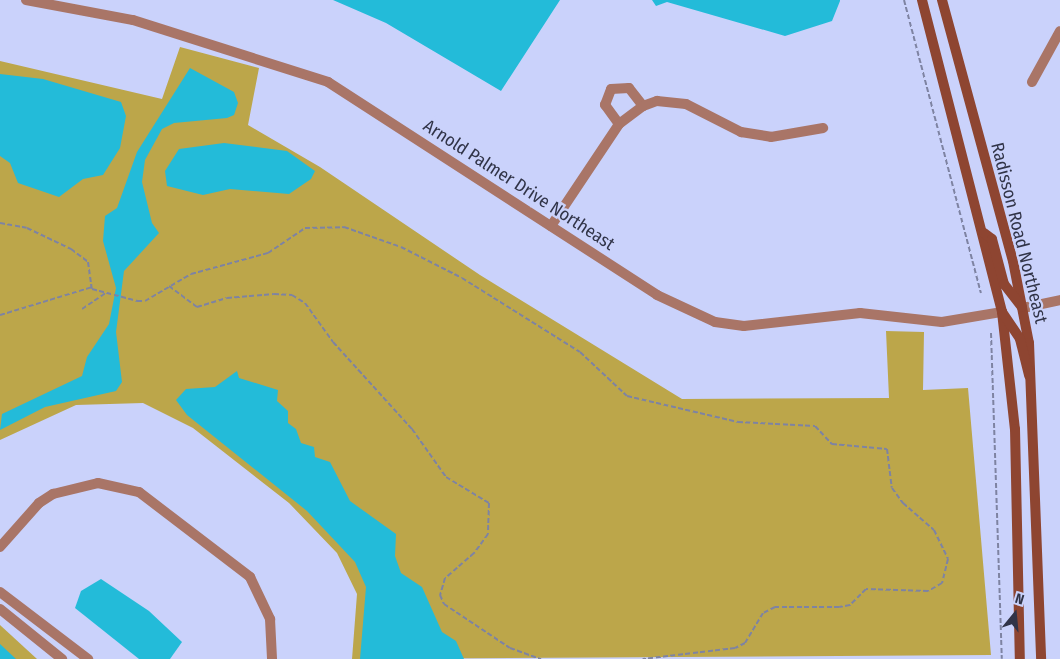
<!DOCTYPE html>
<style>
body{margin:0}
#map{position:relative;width:1060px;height:659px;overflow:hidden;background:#cad2fb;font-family:"Fira Sans Condensed",sans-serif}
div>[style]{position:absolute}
.green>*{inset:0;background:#bca64a}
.water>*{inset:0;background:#23bbd9}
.path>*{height:2px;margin-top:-1px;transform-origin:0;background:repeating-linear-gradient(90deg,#7e83a2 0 5px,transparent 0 7.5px)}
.minor>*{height:10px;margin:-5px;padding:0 5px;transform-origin:5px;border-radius:5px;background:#a97567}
.secondary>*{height:10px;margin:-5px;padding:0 5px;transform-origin:5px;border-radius:5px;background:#8e4531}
span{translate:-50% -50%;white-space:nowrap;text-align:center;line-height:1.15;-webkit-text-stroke:4.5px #cad2fb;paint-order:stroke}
.street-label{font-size:18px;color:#313448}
.north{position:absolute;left:990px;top:589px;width:50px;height:50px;-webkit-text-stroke:4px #cad2fb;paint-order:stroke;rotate:17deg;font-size:14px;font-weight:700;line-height:20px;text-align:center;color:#313448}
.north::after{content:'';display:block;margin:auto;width:18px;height:22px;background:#313448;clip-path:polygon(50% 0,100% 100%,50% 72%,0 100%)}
</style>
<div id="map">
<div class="green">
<div style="clip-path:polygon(180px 47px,259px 68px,248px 125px,320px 167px,480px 275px,682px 399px,889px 398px,886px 331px,924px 332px,923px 390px,968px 388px,991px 655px,352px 659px,357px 594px,337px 553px,289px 503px,193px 428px,143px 403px,76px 405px,0 440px,0 61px,162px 99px)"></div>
<div style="clip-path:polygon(0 625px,37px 659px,0 659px)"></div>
</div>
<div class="water">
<div style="clip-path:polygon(333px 0,560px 0,501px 91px,386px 23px)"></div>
<div style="clip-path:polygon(652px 0,840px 0,840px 1px,832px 21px,785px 36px,667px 2px,656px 6px)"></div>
<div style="clip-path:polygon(190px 68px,234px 92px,238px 103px,234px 115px,227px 118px,174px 123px,162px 129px,145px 160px,142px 182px,152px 223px,159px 233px,124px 271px,116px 332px,122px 382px,116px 391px,45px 407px,0 430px,2px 414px,82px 376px,87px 357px,109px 324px,116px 288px,103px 241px,105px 216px,117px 208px,137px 152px)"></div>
<div style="clip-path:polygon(0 74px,43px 79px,121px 102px,126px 116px,120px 148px,103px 175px,83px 179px,59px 197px,18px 183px,10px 163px,0 156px)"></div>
<div style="clip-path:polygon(224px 143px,287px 151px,315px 171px,311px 179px,289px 194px,230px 189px,203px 195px,167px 186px,165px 171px,179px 149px)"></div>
<div style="clip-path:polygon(237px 371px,239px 378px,278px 390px,277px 401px,288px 411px,288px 423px,296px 429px,301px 443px,314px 447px,315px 457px,330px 462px,350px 501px,396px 534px,395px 556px,401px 573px,422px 587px,442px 632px,456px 641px,464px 659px,360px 659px,366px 587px,355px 562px,307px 511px,187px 415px,176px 400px,186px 389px,215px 387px)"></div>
<div style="clip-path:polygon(101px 579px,149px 611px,182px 642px,170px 659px,139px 659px,75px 608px,81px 591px)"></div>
<div style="clip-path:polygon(0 644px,16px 659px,0 659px)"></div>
</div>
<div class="path">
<div style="left:904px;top:0;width:303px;rotate:75.3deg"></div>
<div style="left:0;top:223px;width:27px;rotate:10deg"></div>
<div style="left:27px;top:228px;width:49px;rotate:25.5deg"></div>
<div style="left:71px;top:249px;width:21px;rotate:37deg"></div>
<div style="left:88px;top:262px;width:27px;rotate:82deg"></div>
<div style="left:92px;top:289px;width:47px;rotate:14.9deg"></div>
<div style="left:137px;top:301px;width:8px"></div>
<div style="left:145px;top:301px;width:53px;rotate:-30.4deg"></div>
<div style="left:191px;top:274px;width:80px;rotate:-15.3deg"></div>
<div style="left:268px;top:253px;width:45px;rotate:-34deg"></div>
<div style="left:305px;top:228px;width:39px;rotate:-1deg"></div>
<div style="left:344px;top:227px;width:60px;rotate:19.3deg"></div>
<div style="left:401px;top:247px;width:68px;rotate:26.9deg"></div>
<div style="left:462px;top:278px;width:139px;rotate:32.1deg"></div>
<div style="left:580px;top:352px;width:64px;rotate:43.1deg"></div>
<div style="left:627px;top:396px;width:114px;rotate:13.2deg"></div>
<div style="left:738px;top:422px;width:77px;rotate:3deg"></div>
<div style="left:815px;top:426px;width:25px;rotate:47deg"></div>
<div style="left:832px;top:444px;width:55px;rotate:5.2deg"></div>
<div style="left:887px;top:449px;width:39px;rotate:83deg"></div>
<div style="left:892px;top:488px;width:19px;rotate:54deg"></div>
<div style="left:903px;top:503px;width:41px;rotate:41.1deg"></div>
<div style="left:934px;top:530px;width:32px;rotate:64deg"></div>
<div style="left:948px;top:559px;width:25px;rotate:104deg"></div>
<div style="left:942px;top:583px;width:16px;rotate:150deg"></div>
<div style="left:928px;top:591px;width:62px;rotate:-178.2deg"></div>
<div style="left:866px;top:589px;width:23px;rotate:135deg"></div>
<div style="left:850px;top:605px;width:11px;rotate:170deg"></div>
<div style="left:839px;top:607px;width:64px;rotate:180deg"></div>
<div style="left:775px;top:607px;width:13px;rotate:153deg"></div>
<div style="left:763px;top:613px;width:35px;rotate:121deg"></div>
<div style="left:745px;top:643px;width:11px;rotate:153deg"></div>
<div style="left:735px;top:648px;width:93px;rotate:173.2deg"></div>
<div style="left:169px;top:286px;width:35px;rotate:37deg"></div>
<div style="left:197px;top:307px;width:31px;rotate:-17deg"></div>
<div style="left:227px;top:298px;width:47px;rotate:-4.9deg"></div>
<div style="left:274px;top:294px;width:18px;rotate:3deg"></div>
<div style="left:292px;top:295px;width:15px;rotate:32deg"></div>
<div style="left:305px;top:303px;width:48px;rotate:54.3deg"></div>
<div style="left:333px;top:342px;width:118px;rotate:47.8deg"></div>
<div style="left:412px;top:429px;width:59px;rotate:54.7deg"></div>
<div style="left:446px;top:477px;width:50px;rotate:31.2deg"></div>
<div style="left:489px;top:503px;width:31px;rotate:92deg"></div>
<div style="left:488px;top:534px;width:24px;rotate:126deg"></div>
<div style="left:474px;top:553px;width:38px;rotate:139deg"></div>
<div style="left:445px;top:578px;width:18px;rotate:106deg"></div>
<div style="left:440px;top:595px;width:10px;rotate:66deg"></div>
<div style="left:444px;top:604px;width:79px;rotate:33.7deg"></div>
<div style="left:510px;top:648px;width:33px;rotate:20deg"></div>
<div style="left:82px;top:309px;width:29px;rotate:-34deg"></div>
<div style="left:0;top:315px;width:96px;rotate:-16.9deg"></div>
<div style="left:991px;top:333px;width:326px;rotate:88.1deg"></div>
</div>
<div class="minor">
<div style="left:26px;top:0;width:109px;rotate:10.6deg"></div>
<div style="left:133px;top:20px;width:205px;rotate:17.6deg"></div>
<div style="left:328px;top:82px;width:392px;rotate:32.9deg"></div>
<div style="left:657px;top:295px;width:64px;rotate:25deg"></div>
<div style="left:715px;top:322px;width:29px;rotate:8deg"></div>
<div style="left:744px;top:326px;width:117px;rotate:-6.4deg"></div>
<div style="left:860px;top:313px;width:82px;rotate:6.3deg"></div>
<div style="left:942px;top:322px;width:61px;rotate:-9.5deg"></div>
<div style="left:1032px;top:82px;width:58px;rotate:-61.2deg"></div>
<div style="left:619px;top:124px;width:24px;rotate:-126deg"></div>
<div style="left:605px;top:105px;width:17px;rotate:-69deg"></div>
<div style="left:611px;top:89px;width:18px;rotate:-3deg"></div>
<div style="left:629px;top:88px;width:23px;rotate:52deg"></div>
<div style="left:551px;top:226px;width:123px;rotate:-56.3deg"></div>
<div style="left:619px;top:124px;width:30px;rotate:-37deg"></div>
<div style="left:643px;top:106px;width:15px;rotate:-20deg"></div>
<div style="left:657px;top:101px;width:29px;rotate:6deg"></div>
<div style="left:686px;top:104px;width:62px;rotate:27deg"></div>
<div style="left:741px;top:132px;width:30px;rotate:9deg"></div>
<div style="left:771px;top:137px;width:53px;rotate:-9.8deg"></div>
<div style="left:1023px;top:308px;width:38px;rotate:-12deg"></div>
<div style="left:0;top:547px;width:59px;rotate:-48.4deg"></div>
<div style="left:39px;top:503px;width:17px;rotate:-33deg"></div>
<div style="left:53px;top:494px;width:46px;rotate:-13.7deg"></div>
<div style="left:98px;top:483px;width:42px;rotate:12.4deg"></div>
<div style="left:139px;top:492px;width:140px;rotate:37.4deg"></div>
<div style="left:250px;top:577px;width:47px;rotate:64.5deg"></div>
<div style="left:270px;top:619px;width:40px;rotate:87.1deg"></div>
<div style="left:0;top:592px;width:111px;rotate:37.3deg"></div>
<div style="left:0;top:609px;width:80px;rotate:38.9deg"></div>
</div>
<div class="secondary">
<div style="left:922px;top:0;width:322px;rotate:75.6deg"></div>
<div style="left:1002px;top:312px;width:118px;rotate:83.7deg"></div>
<div style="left:1015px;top:429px;width:230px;rotate:88.8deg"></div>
<div style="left:942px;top:0;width:270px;rotate:74.8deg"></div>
<div style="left:1013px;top:261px;width:84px;rotate:79deg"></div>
<div style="left:1029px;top:343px;width:316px;rotate:87.8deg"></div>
<div style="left:984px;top:233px;width:10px;rotate:37deg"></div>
<div style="left:992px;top:239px;width:47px;rotate:75.1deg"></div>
<div style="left:1004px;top:284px;width:29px;rotate:52deg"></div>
<div style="left:1002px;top:312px;width:32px;rotate:56deg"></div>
<div style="left:1020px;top:339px;width:38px;rotate:76deg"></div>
</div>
<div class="street-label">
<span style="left:519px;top:185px;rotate:33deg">Arnold Palmer Drive Northeast</span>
<span style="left:1019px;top:233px;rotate:76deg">Radisson Road Northeast</span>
</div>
<div class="north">N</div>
</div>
